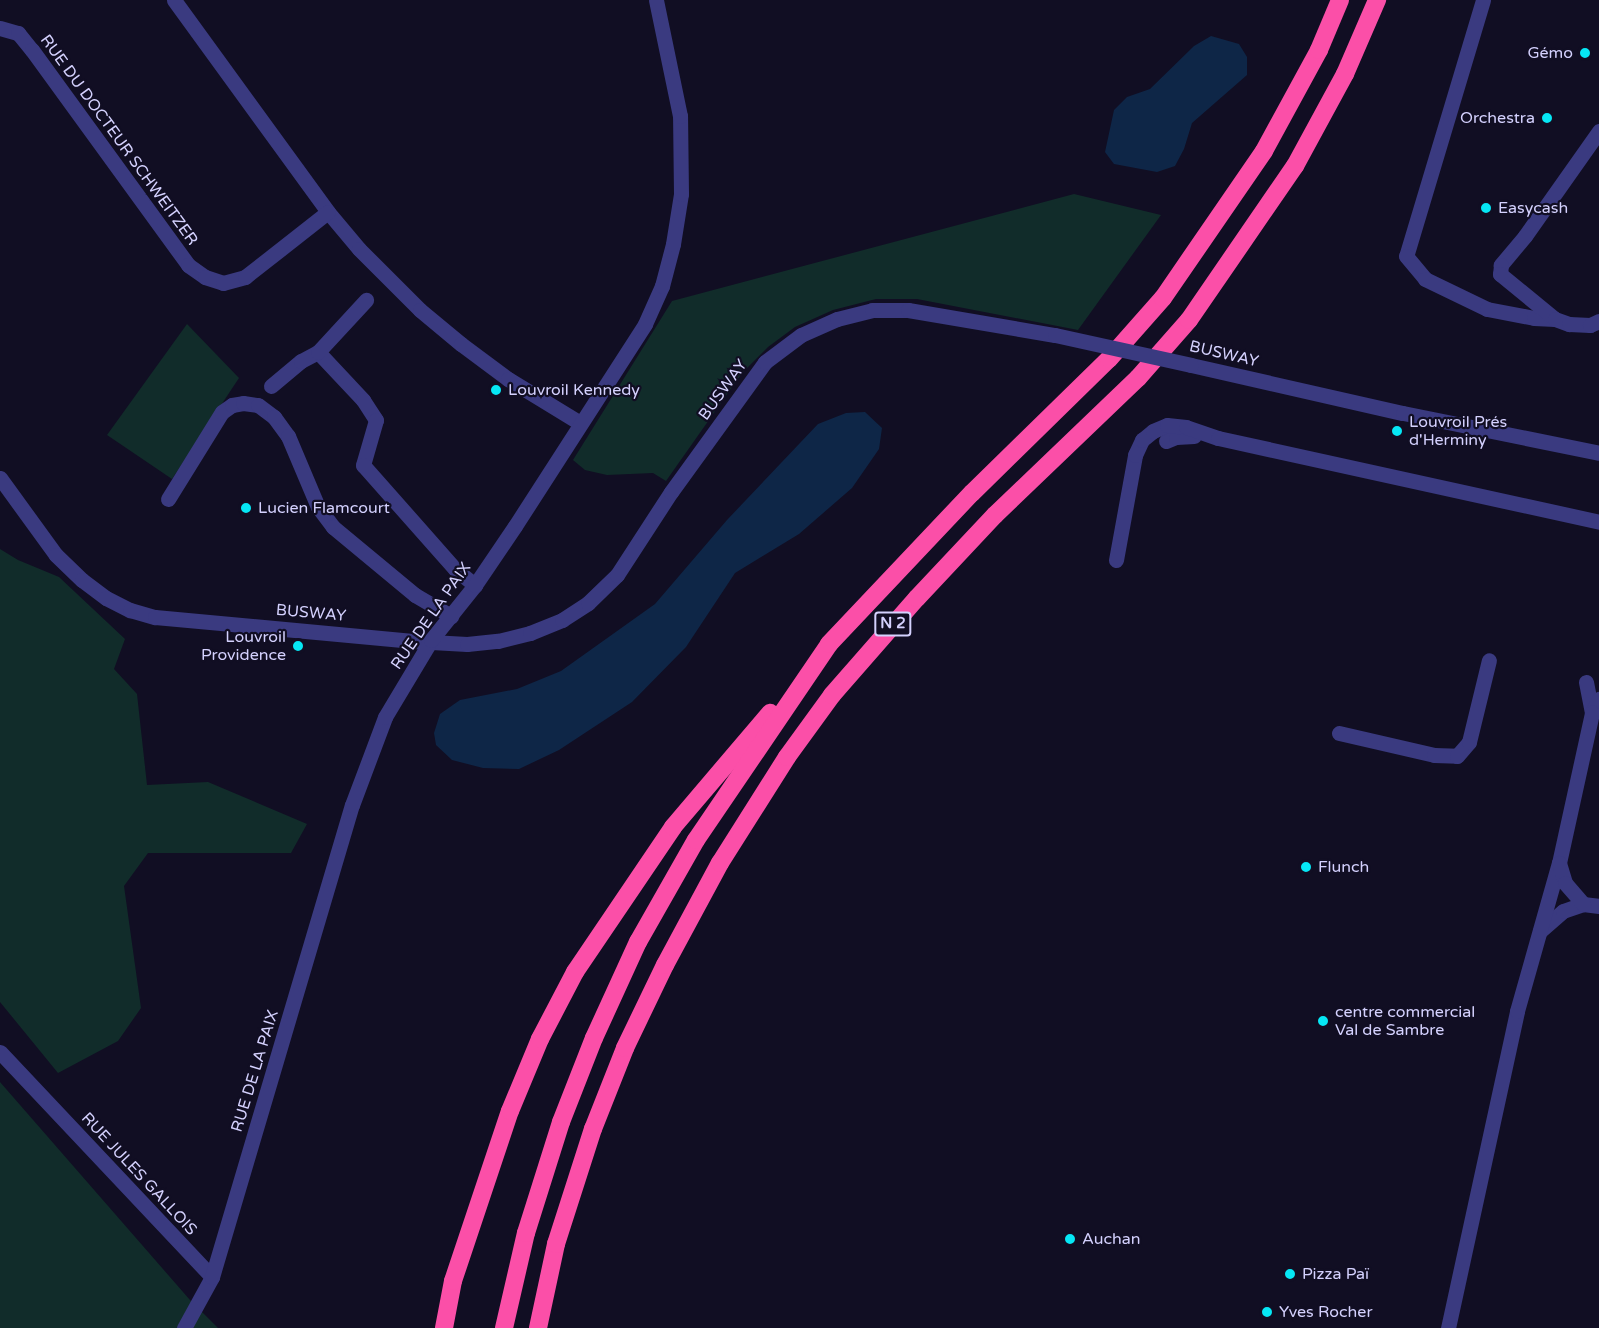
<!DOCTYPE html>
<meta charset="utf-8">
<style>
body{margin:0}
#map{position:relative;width:1599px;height:1328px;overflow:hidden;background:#110e23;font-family:"Varela Round",sans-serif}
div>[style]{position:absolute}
.green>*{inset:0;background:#112c2a}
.water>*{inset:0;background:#0e2647}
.minor>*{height:15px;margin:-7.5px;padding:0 7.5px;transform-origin:7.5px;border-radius:7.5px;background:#3a3a80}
.highway>*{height:18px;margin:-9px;padding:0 9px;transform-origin:9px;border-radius:9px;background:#fb4fa8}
.minor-bridge>*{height:15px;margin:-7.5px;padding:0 7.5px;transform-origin:7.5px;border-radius:7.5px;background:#3a3a80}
.dots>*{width:16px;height:16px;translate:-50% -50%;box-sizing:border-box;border:3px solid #110e23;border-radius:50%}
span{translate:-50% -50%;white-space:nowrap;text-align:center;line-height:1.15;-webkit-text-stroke:4.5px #110e23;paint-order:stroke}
.shield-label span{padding:2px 4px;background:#110e23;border:2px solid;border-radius:4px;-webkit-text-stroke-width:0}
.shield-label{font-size:15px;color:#d4d1fe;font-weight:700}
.poi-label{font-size:16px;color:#d4d1fe}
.right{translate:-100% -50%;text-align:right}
.left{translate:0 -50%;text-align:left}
.street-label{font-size:16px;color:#d4d1fe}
</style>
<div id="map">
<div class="green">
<div style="clip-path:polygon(1074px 194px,1161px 215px,1078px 330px,917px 299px,876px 299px,833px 310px,795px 327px,768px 347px,742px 373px,666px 481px,653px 473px,607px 475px,585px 470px,573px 460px,672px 301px)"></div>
<div style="clip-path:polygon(187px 324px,239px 378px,172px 479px,107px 435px)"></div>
<div style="clip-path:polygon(0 549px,18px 560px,59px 577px,125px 639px,114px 669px,137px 694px,147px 785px,208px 782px,307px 824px,291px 853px,148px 853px,124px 886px,141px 1008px,118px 1041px,58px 1073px,0 1002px)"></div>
<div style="clip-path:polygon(0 1082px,190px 1300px,218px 1328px,0 1328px)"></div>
</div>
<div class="water">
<div style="clip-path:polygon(1211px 36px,1239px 44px,1247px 57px,1247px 75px,1192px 123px,1184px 149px,1175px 166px,1157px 172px,1114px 164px,1105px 152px,1114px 110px,1127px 97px,1150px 89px,1194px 46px)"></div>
<div style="clip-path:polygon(865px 412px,882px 428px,879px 449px,852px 488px,799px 534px,735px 573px,686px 647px,632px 702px,559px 750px,519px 769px,483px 768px,452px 760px,436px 745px,434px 733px,440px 714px,460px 700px,517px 689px,561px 671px,655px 604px,727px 520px,818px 424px,846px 413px)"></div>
</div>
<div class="minor">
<div style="left:174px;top:0;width:262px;rotate:54deg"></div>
<div style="left:328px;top:212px;width:48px;rotate:50deg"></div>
<div style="left:359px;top:249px;width:86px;rotate:45deg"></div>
<div style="left:420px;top:310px;width:53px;rotate:39.7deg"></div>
<div style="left:461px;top:344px;width:59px;rotate:36.7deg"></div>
<div style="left:508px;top:379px;width:84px;rotate:31.4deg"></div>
<div style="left:1483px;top:0;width:267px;rotate:106.7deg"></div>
<div style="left:1406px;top:256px;width:30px;rotate:50deg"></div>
<div style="left:1425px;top:279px;width:69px;rotate:25.8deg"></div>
<div style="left:1487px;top:309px;width:48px;rotate:10.8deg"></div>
<div style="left:1534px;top:318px;width:21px;rotate:3deg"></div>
<div style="left:0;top:28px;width:19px;rotate:16deg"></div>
<div style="left:18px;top:33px;width:22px;rotate:51deg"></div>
<div style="left:32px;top:50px;width:266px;rotate:54deg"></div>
<div style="left:188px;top:265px;width:21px;rotate:35deg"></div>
<div style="left:205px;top:277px;width:19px;rotate:18deg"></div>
<div style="left:223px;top:283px;width:23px;rotate:-15deg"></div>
<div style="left:245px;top:277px;width:105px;rotate:-38.1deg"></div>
<div style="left:1599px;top:131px;width:128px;rotate:125.2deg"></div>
<div style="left:1525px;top:236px;width:38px;rotate:130deg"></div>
<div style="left:1501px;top:265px;width:9px;rotate:96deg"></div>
<div style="left:1500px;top:274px;width:71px;rotate:39.3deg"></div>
<div style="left:1555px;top:319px;width:15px;rotate:20deg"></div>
<div style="left:1569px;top:324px;width:21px;rotate:3deg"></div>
<div style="left:1590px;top:325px;width:10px;rotate:-24deg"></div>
<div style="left:318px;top:352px;width:66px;rotate:46.8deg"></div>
<div style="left:363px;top:400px;width:24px;rotate:57deg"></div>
<div style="left:376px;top:420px;width:47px;rotate:106.1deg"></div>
<div style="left:363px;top:465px;width:139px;rotate:48.5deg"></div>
<div style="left:455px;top:569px;width:26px;rotate:39deg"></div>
<div style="left:1191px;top:365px;width:217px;rotate:12.8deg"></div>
<div style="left:1403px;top:413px;width:200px;rotate:11.5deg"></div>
<div style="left:271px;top:386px;width:39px;rotate:-40deg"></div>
<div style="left:301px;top:361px;width:19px;rotate:-28deg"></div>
<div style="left:318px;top:352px;width:71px;rotate:-47.3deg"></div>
<div style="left:1166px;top:441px;width:11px;rotate:-22deg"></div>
<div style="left:1176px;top:437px;width:18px;rotate:-3deg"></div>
<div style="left:0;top:478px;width:95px;rotate:54deg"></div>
<div style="left:56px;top:555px;width:36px;rotate:44deg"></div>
<div style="left:82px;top:580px;width:30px;rotate:37deg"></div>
<div style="left:106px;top:598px;width:27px;rotate:27deg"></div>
<div style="left:130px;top:610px;width:26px;rotate:16deg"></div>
<div style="left:155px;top:617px;width:259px;rotate:5.3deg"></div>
<div style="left:413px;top:641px;width:54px;rotate:3.2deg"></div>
<div style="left:467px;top:644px;width:31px;rotate:-6deg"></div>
<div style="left:498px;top:641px;width:33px;rotate:-14deg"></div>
<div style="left:530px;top:633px;width:35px;rotate:-22deg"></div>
<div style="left:562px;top:620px;width:31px;rotate:-33deg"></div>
<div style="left:588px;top:603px;width:40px;rotate:-44deg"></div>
<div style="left:617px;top:575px;width:99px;rotate:-57deg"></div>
<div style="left:671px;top:492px;width:160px;rotate:-54.1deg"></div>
<div style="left:765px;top:362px;width:45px;rotate:-36.9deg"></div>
<div style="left:801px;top:335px;width:39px;rotate:-24deg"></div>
<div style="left:837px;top:319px;width:36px;rotate:-14deg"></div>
<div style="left:872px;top:310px;width:36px"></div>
<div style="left:908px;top:310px;width:149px;rotate:9.7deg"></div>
<div style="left:168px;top:499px;width:102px;rotate:-58.2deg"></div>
<div style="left:222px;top:412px;width:12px;rotate:-35deg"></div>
<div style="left:232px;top:405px;width:11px;rotate:-10deg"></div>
<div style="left:243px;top:403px;width:15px;rotate:8deg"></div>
<div style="left:258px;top:405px;width:20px;rotate:37deg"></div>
<div style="left:274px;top:417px;width:24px;rotate:54deg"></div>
<div style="left:288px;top:436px;width:77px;rotate:67.1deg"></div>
<div style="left:318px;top:507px;width:25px;rotate:53deg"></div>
<div style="left:333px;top:527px;width:107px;rotate:39.7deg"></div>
<div style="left:415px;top:595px;width:42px;rotate:30.3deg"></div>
<div style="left:1116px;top:560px;width:107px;rotate:-79.7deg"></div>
<div style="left:1135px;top:455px;width:17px;rotate:-65deg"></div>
<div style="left:1142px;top:440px;width:14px;rotate:-39deg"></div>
<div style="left:1153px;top:431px;width:15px;rotate:-23deg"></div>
<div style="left:1167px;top:425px;width:19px;rotate:6deg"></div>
<div style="left:1186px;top:427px;width:34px;rotate:19deg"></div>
<div style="left:1218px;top:438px;width:390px;rotate:12.4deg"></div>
<div style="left:1586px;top:682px;width:32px;rotate:79deg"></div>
<div style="left:1592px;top:713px;width:16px;rotate:-63deg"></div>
<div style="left:1339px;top:733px;width:98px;rotate:13deg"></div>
<div style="left:1434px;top:755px;width:23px;rotate:2deg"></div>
<div style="left:1457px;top:756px;width:18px;rotate:-49deg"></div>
<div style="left:1469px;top:742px;width:84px;rotate:-76.3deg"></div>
<div style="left:1559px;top:863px;width:154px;rotate:-77.6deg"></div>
<div style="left:1540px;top:931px;width:30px;rotate:-41deg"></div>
<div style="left:1563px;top:911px;width:21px;rotate:-19deg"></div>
<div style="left:1583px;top:904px;width:16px;rotate:7deg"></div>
<div style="left:0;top:1052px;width:309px;rotate:46.7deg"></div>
<div style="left:184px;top:1328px;width:58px;rotate:-61.2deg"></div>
<div style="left:212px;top:1277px;width:492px;rotate:-73.5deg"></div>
<div style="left:352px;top:805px;width:94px;rotate:-69.4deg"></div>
<div style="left:385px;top:717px;width:90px;rotate:-59.1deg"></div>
<div style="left:431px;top:640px;width:70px;rotate:-51.3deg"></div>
<div style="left:475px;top:585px;width:71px;rotate:-55.9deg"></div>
<div style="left:515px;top:526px;width:240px;rotate:-57.2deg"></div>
<div style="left:645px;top:324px;width:42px;rotate:-65.9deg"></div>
<div style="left:662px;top:286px;width:43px;rotate:-75.3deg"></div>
<div style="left:673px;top:244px;width:51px;rotate:-80.9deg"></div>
<div style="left:681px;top:194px;width:78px;rotate:-90.7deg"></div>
<div style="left:680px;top:116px;width:118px;rotate:-101.7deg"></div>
<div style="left:1448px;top:1328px;width:324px;rotate:-77.7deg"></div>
<div style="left:1517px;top:1011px;width:154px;rotate:-74.2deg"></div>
<div style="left:1559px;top:863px;width:21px;rotate:73deg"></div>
<div style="left:1565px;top:883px;width:28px;rotate:49deg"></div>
</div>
<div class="highway">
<div style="left:444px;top:1328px;width:48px;rotate:-79.2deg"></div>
<div style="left:453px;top:1281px;width:179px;rotate:-71.5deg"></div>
<div style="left:510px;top:1111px;width:78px;rotate:-67.4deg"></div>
<div style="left:540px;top:1039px;width:76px;rotate:-62.4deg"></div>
<div style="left:575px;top:972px;width:175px;rotate:-55.9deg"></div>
<div style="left:673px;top:827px;width:150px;rotate:-49.6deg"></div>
<div style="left:504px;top:1328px;width:98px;rotate:-77deg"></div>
<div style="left:526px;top:1233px;width:116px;rotate:-72.5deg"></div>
<div style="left:561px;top:1122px;width:90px;rotate:-68.6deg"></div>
<div style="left:594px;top:1038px;width:106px;rotate:-65.4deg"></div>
<div style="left:638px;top:942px;width:117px;rotate:-60.4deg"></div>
<div style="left:696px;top:840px;width:237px;rotate:-55.8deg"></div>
<div style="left:829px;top:644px;width:208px;rotate:-46.6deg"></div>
<div style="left:972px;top:493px;width:192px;rotate:-44.4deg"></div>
<div style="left:1109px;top:359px;width:81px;rotate:-48.5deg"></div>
<div style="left:1163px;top:298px;width:178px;rotate:-55.5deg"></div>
<div style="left:1264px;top:151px;width:115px;rotate:-61.4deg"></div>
<div style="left:1319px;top:50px;width:54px;rotate:-67.2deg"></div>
<div style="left:538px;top:1328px;width:86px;rotate:-77.9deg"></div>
<div style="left:556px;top:1244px;width:121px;rotate:-72.2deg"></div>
<div style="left:593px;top:1129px;width:87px;rotate:-68.4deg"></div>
<div style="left:625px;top:1048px;width:92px;rotate:-64.3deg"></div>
<div style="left:665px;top:965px;width:116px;rotate:-61.7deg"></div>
<div style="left:720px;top:863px;width:125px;rotate:-57.7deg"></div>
<div style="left:787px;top:757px;width:77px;rotate:-54deg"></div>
<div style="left:832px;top:695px;width:129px;rotate:-48.8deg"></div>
<div style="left:917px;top:598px;width:114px;rotate:-46.8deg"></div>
<div style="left:995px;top:515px;width:198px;rotate:-43.8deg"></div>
<div style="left:1138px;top:378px;width:77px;rotate:-48.7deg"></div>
<div style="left:1189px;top:320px;width:187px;rotate:-55.5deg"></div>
<div style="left:1295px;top:166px;width:105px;rotate:-61.5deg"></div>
<div style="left:1345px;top:74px;width:81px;rotate:-66.6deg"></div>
</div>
<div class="minor-bridge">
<div style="left:1055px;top:335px;width:139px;rotate:12.4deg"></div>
</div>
<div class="dots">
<div style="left:1585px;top:53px;background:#06e7f5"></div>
<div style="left:1547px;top:118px;background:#06e7f5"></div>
<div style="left:1486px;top:208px;background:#06e7f5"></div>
<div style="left:496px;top:390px;background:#06e7f5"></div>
<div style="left:1397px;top:431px;background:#06e7f5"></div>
<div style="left:246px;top:508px;background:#06e7f5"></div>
<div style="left:298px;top:646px;background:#06e7f5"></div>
<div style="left:1306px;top:867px;background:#06e7f5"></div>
<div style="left:1323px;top:1021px;background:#06e7f5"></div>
<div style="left:1070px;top:1239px;background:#06e7f5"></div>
<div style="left:1290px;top:1274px;background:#06e7f5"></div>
<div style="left:1267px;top:1312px;background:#06e7f5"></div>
</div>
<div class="shield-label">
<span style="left:893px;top:624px">N 2</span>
</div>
<div class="poi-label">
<span class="right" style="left:1573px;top:53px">Gémo</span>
<span class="right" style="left:1535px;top:118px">Orchestra</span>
<span class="left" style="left:1498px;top:208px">Easycash</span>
<span class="left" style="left:508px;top:390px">Louvroil Kennedy</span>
<span class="left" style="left:1409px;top:431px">Louvroil Prés<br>d'Herminy</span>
<span class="left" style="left:258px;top:508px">Lucien Flamcourt</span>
<span class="right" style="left:286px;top:646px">Louvroil<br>Providence</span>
<span class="left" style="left:1318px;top:867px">Flunch</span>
<span class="left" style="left:1335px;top:1021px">centre commercial<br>Val de Sambre</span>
<span class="left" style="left:1082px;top:1239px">Auchan</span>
<span class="left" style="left:1302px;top:1274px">Pizza Paï</span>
<span class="left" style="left:1279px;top:1312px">Yves Rocher</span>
</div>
<div class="street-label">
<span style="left:119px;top:140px;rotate:54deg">RUE DU DOCTEUR SCHWEITZER</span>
<span style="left:1224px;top:354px;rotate:13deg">BUSWAY</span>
<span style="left:723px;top:390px;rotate:-54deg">BUSWAY</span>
<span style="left:311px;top:613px;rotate:5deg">BUSWAY</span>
<span style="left:431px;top:616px;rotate:-55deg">RUE DE LA PAIX</span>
<span style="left:255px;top:1071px;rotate:-73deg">RUE DE LA PAIX</span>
<span style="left:139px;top:1174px;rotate:47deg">RUE JULES GALLOIS</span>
</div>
</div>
